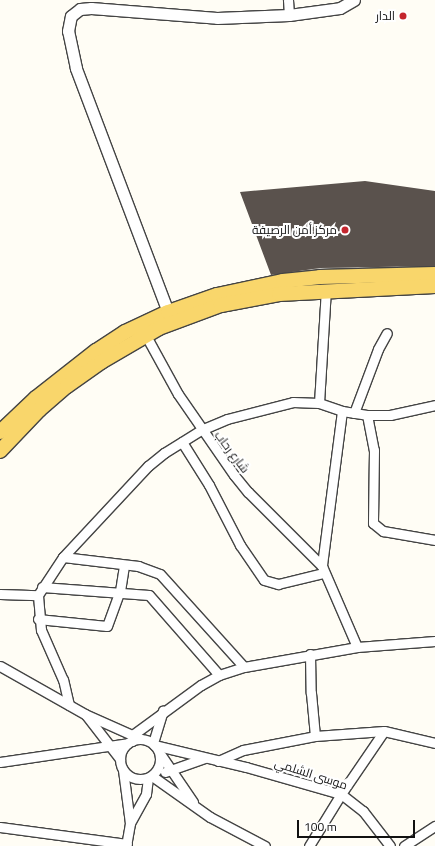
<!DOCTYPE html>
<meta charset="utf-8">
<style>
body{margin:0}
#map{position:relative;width:435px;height:846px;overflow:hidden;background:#fffdf5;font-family:Georgia,Cairo,serif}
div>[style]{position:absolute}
.shadow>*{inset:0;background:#0003}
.building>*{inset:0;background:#5a524d}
.roads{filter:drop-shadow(1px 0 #444) drop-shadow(-1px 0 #444) drop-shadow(0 1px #444) drop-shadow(0 -1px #444)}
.minor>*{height:9px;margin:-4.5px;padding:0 4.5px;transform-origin:4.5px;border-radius:4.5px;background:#fff}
.minor>.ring{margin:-4.5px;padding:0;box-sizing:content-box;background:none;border:9px solid #fff;border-radius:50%}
.tertiary>*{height:11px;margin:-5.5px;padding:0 5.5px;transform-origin:5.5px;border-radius:5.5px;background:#fff}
.primary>*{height:14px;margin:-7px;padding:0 7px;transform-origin:7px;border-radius:7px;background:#f9d66b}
.dots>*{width:11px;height:11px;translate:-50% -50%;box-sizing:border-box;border:2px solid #fff;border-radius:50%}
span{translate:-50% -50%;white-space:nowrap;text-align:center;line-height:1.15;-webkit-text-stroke:4px #fff;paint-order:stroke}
.poi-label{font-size:12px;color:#111}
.right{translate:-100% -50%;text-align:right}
.street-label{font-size:12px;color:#111}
.scale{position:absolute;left:297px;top:820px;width:118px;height:18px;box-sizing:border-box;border:2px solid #111;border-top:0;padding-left:5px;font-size:12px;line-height:14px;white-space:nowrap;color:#111;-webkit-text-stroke:3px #fff;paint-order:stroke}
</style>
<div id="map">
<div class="shadow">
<div style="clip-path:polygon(435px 192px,435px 274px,276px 282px,272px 275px)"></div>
</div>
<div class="building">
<div style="clip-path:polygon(365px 181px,435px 191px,435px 266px,320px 268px,271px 275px,240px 192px)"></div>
</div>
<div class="roads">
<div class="minor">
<div style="left:288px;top:0;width:15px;rotate:86deg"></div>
<div style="left:145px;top:334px;width:68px;rotate:61.2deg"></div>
<div style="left:178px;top:394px;width:98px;rotate:55.3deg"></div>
<div style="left:234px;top:475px;width:22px;rotate:51deg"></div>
<div style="left:248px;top:492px;width:105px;rotate:45deg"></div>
<div style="left:319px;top:403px;width:113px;rotate:-86.5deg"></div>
<div style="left:342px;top:411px;width:156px;rotate:97.4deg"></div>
<div style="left:322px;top:566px;width:88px;rotate:66.6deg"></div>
<div style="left:354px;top:413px;width:68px;rotate:-69.4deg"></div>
<div style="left:378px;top:349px;width:18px;rotate:-61deg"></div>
<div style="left:367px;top:415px;width:36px;rotate:79deg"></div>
<div style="left:374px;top:450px;width:73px;rotate:90.8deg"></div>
<div style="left:373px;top:523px;width:13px;rotate:39deg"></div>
<div style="left:383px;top:531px;width:53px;rotate:9.8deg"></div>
<div style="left:182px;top:442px;width:51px;rotate:57.9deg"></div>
<div style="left:209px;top:485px;width:68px;rotate:62.7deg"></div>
<div style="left:240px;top:545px;width:42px;rotate:55.6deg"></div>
<div style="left:264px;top:580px;width:15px;rotate:16deg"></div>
<div style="left:278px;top:584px;width:46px;rotate:-13.7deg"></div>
<div style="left:63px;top:557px;width:76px;rotate:6.8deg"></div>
<div style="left:138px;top:566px;width:23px;rotate:20deg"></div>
<div style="left:160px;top:574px;width:125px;rotate:47.9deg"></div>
<div style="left:42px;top:587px;width:107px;rotate:4.3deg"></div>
<div style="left:149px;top:595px;width:106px;rotate:48.8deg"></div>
<div style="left:0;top:594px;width:38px;rotate:2deg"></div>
<div style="left:38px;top:619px;width:69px;rotate:5.8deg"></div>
<div style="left:107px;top:626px;width:37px;rotate:-70deg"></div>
<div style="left:120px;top:591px;width:26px;rotate:-81deg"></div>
<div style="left:310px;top:654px;width:39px;rotate:89deg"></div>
<div style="left:311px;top:693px;width:43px;rotate:84.7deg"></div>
<div style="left:0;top:666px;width:98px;rotate:29.5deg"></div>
<div style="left:85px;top:714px;width:61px;rotate:24.1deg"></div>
<div style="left:69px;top:705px;width:26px;rotate:-103deg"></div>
<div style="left:63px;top:680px;width:55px;rotate:-113.7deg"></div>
<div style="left:41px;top:630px;width:35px;rotate:-95deg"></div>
<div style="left:38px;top:595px;width:45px;rotate:-56.7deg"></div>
<div style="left:63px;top:557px;width:125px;rotate:-47deg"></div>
<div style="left:148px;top:466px;width:21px;rotate:-39deg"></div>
<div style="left:164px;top:453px;width:44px;rotate:-31.9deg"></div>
<div style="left:201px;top:430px;width:28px;rotate:-23deg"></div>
<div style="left:227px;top:419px;width:68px;rotate:-14.4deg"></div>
<div style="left:293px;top:402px;width:26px;rotate:2deg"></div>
<div style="left:319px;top:403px;width:24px;rotate:19deg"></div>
<div style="left:342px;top:411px;width:25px;rotate:9deg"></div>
<div style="left:367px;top:415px;width:23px"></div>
<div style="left:390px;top:415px;width:46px;rotate:-12.5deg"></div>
<div style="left:86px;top:715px;width:56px;rotate:52.3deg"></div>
<div class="ring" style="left:120px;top:739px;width:31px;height:31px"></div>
<div style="left:132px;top:741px;width:7px;rotate:-74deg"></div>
<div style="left:134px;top:734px;width:83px;rotate:-36.2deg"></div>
<div style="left:201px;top:685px;width:21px;rotate:-29deg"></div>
<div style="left:219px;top:675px;width:26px;rotate:-18deg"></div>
<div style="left:244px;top:667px;width:115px;rotate:-10deg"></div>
<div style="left:357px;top:647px;width:78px;rotate:-4.4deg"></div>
<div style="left:153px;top:743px;width:34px;rotate:-73deg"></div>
<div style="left:154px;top:745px;width:95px;rotate:13.4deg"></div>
<div style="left:246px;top:767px;width:99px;rotate:15.9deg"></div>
<div style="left:341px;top:794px;width:28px;rotate:38deg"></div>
<div style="left:363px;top:811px;width:44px;rotate:52.4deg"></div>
<div style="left:161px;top:755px;width:57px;rotate:55.8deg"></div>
<div style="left:218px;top:761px;width:27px;rotate:-24deg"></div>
<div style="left:243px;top:750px;width:73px;rotate:-11deg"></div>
<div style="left:315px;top:736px;width:69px;rotate:-4.1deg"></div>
<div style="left:384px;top:731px;width:52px;rotate:13.2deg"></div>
<div style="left:0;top:762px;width:129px;rotate:-8.4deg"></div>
<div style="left:123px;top:770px;width:53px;rotate:82.5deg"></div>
<div style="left:130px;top:823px;width:33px;rotate:-61deg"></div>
<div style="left:146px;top:794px;width:16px;rotate:-83deg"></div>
<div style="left:165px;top:772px;width:42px;rotate:-19.3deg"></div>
<div style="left:152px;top:776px;width:71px;rotate:35.3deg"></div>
<div style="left:210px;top:817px;width:62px;rotate:27.8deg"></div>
<div style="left:0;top:827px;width:128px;rotate:7.6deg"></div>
<div style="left:126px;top:846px;width:23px;rotate:-80deg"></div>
<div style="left:309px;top:846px;width:61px;rotate:-58.4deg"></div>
<div style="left:341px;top:794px;width:76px;rotate:-55.7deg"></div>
<div style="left:404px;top:846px;width:37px;rotate:-33deg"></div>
</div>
<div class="tertiary">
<div style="left:168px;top:312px;width:261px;rotate:-110.7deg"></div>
<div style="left:76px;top:68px;width:38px;rotate:-102deg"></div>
<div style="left:68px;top:31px;width:15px;rotate:-79deg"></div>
<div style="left:71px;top:16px;width:11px;rotate:-38deg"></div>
<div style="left:80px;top:9px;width:11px;rotate:-5deg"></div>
<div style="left:91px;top:8px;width:126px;rotate:4.5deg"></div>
<div style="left:217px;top:18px;width:72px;rotate:-2.4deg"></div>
<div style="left:289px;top:15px;width:51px;rotate:-7.8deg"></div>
<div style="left:340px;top:8px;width:16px;rotate:-30deg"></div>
</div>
<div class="primary">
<div style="left:0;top:432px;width:50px;rotate:-43.4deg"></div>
<div style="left:36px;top:398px;width:76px;rotate:-38.1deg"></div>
<div style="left:96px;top:351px;width:35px;rotate:-33deg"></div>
<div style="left:125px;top:332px;width:47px;rotate:-24.9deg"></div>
<div style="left:168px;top:312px;width:52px;rotate:-19.1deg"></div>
<div style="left:217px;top:295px;width:67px;rotate:-12deg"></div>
<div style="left:283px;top:281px;width:37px;rotate:-6deg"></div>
<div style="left:320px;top:277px;width:115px;rotate:-1.5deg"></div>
<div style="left:0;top:451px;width:57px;rotate:-46.4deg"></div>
<div style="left:39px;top:410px;width:37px;rotate:-41deg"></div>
<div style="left:67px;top:386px;width:42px;rotate:-35.2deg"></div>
<div style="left:101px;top:362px;width:67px;rotate:-30.4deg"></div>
<div style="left:159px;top:328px;width:66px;rotate:-20.4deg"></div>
<div style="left:221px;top:305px;width:59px;rotate:-10.7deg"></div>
<div style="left:279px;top:294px;width:156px;rotate:-2.9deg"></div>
</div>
</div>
<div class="dots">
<div style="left:403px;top:16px;background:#c4262e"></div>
<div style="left:345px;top:230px;background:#c4262e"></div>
</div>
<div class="poi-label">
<span class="right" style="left:395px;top:16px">الدار</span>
<span class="right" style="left:337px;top:230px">مركز أمن الرصيفة</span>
</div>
<div class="street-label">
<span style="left:232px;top:452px;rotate:53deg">شارع رحاب</span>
<span style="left:311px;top:774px;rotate:18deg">موسى الشلمي</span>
</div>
<div class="scale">100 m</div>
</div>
